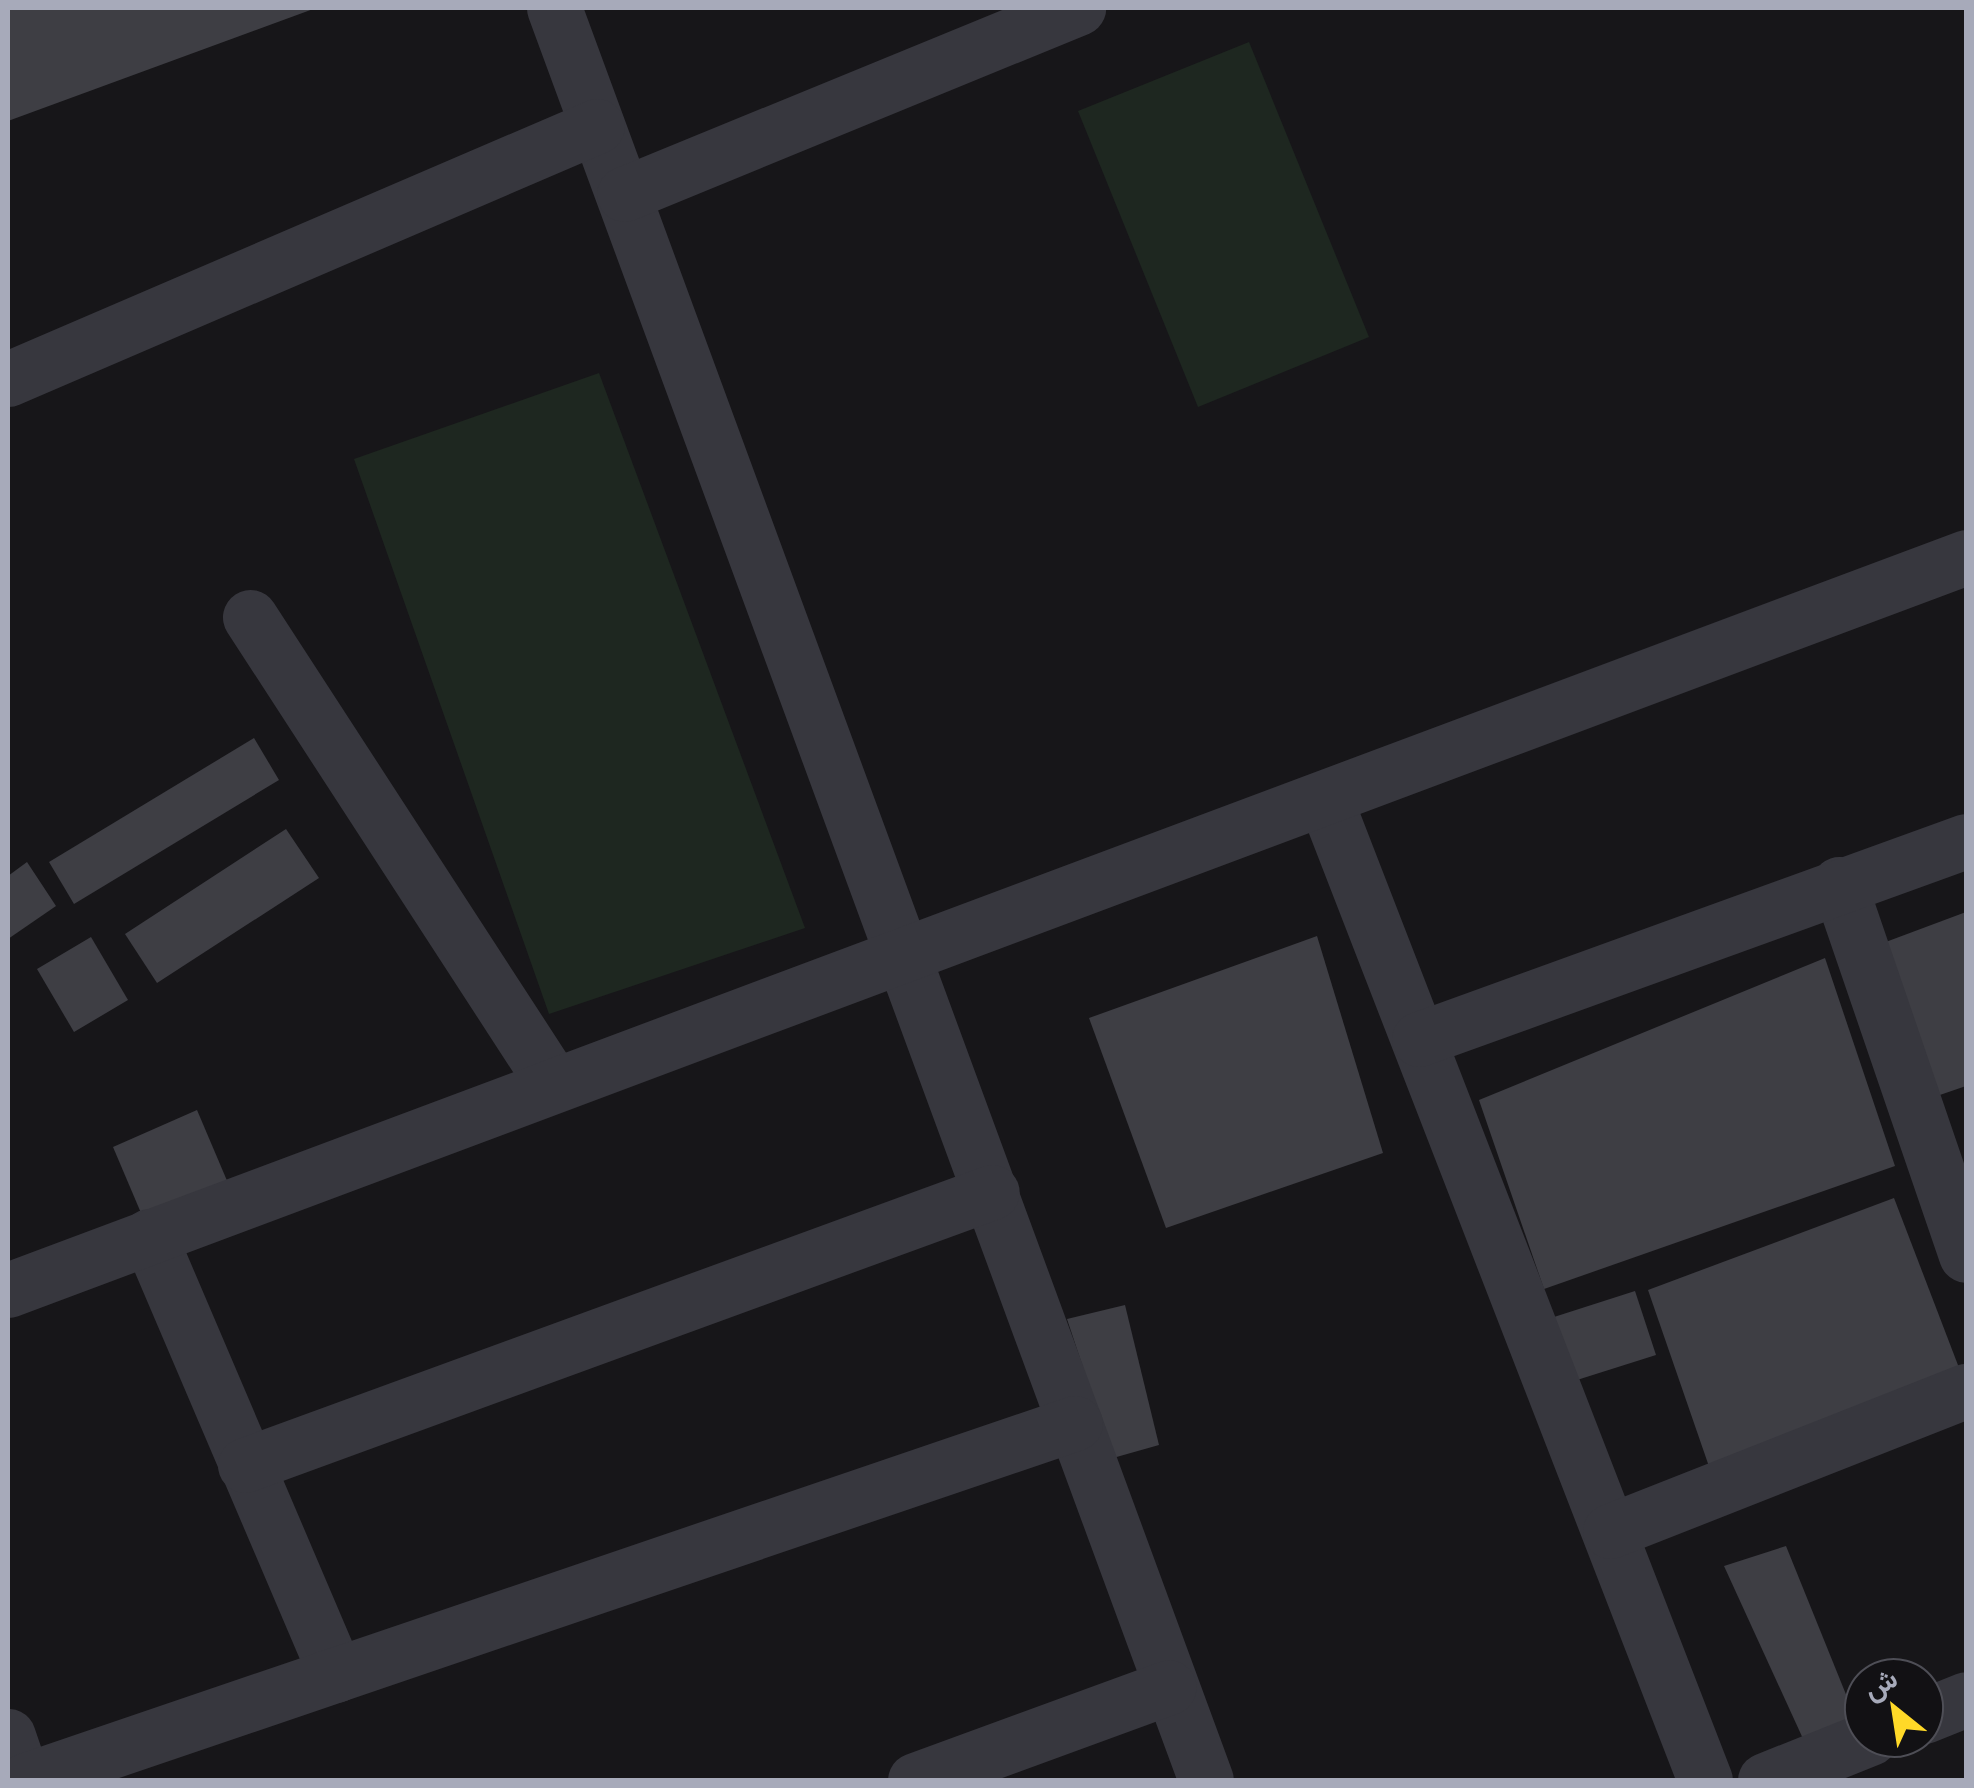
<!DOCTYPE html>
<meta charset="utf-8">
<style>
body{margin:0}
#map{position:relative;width:1974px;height:1788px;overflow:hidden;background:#171619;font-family:"Space Grotesk",Vazirmatn,sans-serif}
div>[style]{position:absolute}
.green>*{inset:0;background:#1e2720}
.building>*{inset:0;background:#3e3e44}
.minor>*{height:55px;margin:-27.5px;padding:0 27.5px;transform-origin:27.5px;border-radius:27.5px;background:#37373e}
span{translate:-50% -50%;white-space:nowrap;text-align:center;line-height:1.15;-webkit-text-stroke:10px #121114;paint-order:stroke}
.frame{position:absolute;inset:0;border:10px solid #a7aaba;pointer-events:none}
.north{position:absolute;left:1844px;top:1658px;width:100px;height:100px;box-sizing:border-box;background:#121114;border:2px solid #4e4e56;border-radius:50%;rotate:330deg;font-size:28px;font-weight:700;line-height:40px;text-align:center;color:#a7aaba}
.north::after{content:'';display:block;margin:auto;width:35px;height:45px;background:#ffd928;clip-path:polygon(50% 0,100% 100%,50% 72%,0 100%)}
</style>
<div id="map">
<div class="green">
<div style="clip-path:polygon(1249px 42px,1369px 337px,1198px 407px,1078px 111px)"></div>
<div style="clip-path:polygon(599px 373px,805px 928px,549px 1014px,354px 459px)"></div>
</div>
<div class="building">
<div style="clip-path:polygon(8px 8px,316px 8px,8px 121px)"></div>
<div style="clip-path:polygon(254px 738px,279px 780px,74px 904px,49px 862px)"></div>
<div style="clip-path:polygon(286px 829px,319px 878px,157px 983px,125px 934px)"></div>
<div style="clip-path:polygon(27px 862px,56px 906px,8px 939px,8px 876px)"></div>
<div style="clip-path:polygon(1966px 912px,1966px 1086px,1934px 1097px,1875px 946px)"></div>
<div style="clip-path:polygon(1317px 936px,1383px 1153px,1166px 1228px,1089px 1018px)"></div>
<div style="clip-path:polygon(91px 937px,128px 1000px,74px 1032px,37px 969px)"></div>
<div style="clip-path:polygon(1825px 958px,1895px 1166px,1544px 1289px,1479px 1100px)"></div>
<div style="clip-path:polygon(197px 1110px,228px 1183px,144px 1220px,113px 1147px)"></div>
<div style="clip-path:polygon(1894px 1198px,1966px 1386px,1713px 1478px,1648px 1290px)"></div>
<div style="clip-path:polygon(1635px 1291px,1656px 1355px,1577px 1380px,1554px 1317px)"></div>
<div style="clip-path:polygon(1125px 1305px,1159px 1445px,1113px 1458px,1067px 1319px)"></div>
<div style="clip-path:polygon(1786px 1546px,1864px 1739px,1810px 1754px,1724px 1566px)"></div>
</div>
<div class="minor">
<div style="left:554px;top:8px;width:1888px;rotate:69.8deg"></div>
<div style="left:624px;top:194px;width:491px;rotate:-22.3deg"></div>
<div style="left:8px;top:379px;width:641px;rotate:-23.25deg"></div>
<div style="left:250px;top:617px;width:558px;rotate:56.99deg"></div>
<div style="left:1326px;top:802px;width:1049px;rotate:68.82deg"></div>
<div style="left:1839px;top:884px;width:392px;rotate:71.1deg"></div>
<div style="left:1419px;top:1039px;width:582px;rotate:-19.9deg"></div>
<div style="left:149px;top:1236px;width:477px;rotate:66.9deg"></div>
<div style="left:8px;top:1290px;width:2091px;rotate:-20.52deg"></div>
<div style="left:245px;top:1465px;width:795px;rotate:-20.08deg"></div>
<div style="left:1610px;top:1531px;width:383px;rotate:-21.5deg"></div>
<div style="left:1924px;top:1716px;width:45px;rotate:-22deg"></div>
<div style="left:8px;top:1736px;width:46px;rotate:71.2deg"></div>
<div style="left:26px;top:1780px;width:1108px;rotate:-18.79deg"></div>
<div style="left:915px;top:1780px;width:270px;rotate:-20.1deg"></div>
<div style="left:1765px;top:1780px;width:113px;rotate:-21.8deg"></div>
</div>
<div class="frame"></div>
<div class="north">ش</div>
</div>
